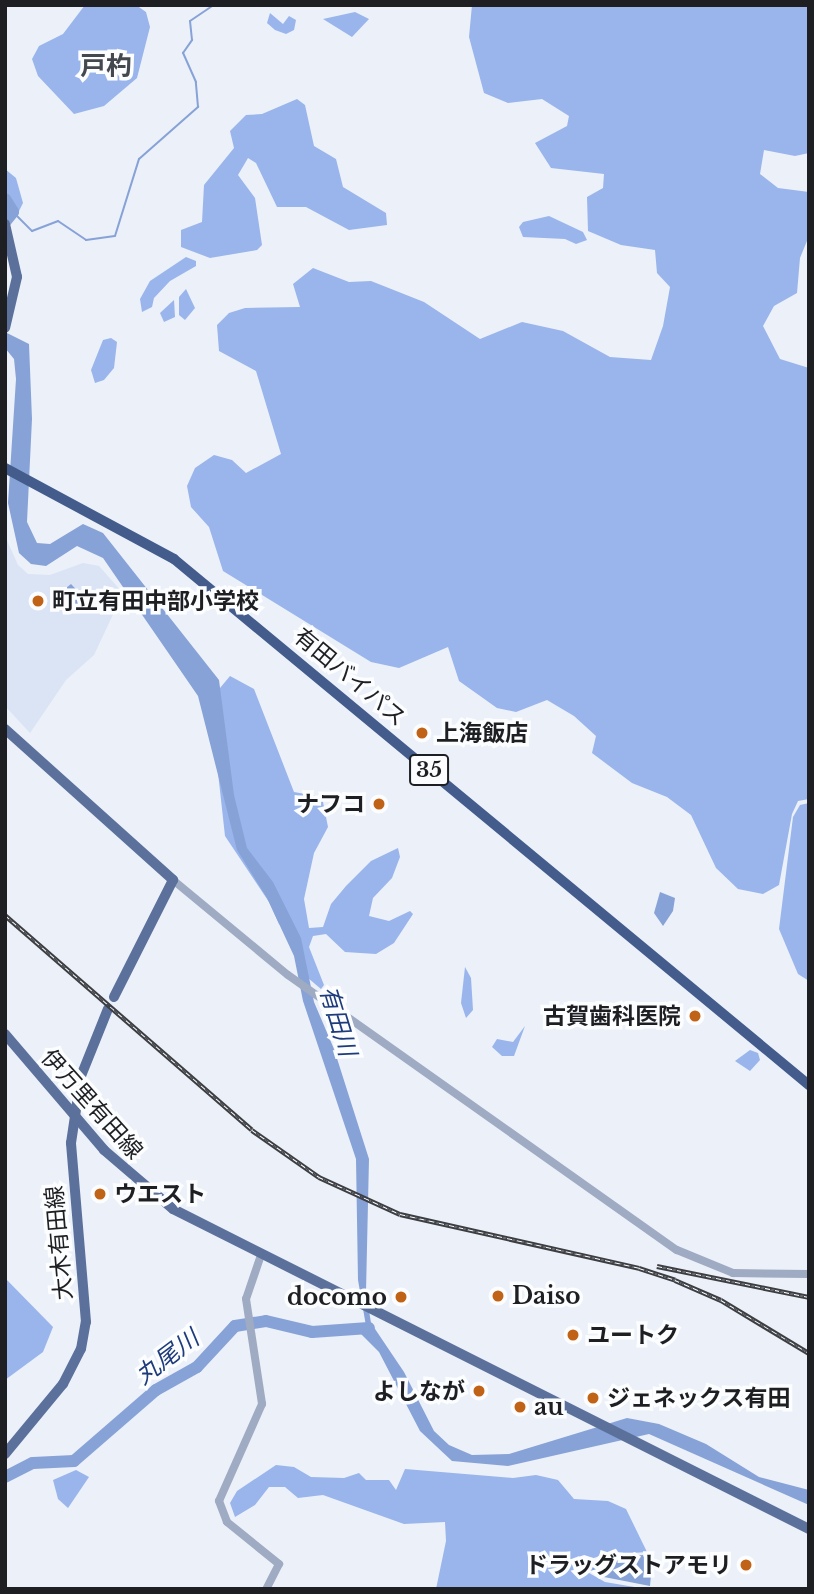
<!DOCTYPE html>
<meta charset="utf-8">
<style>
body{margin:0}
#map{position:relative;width:814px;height:1594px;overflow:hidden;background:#ebf0f9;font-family:"Libre Baskerville","Noto Sans JP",serif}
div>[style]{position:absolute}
.built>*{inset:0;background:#dbe4f4}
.forest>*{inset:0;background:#99b5eb}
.water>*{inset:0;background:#87a2d7}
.stream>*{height:2px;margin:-1px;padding:0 1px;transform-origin:1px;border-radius:1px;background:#87a2d7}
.river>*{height:12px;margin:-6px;padding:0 6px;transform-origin:6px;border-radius:6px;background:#87a2d7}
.minor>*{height:8px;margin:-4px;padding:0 4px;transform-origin:4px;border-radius:4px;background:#9eabc3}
.major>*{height:10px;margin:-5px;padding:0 5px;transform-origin:5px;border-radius:5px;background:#5b719b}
.highway>*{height:10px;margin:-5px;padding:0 5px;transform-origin:5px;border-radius:5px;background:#435c8c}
.rail>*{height:4.5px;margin-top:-2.25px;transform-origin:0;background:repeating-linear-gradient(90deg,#fcfdff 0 5px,#3c3e42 0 10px);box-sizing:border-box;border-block:2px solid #3c3e42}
.dots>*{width:19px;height:19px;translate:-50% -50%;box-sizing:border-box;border:4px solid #fcfdff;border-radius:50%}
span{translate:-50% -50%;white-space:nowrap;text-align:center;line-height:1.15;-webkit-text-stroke:7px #fcfdff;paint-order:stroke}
.shield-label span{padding:2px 5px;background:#fcfdff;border:2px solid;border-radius:5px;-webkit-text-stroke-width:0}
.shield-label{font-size:21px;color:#1d1f22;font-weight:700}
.poi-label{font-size:23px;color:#1d1f22;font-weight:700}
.left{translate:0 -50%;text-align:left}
.right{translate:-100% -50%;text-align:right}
.street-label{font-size:23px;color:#1d1f22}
.water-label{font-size:24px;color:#1e3c7b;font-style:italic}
.quarter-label{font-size:26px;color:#44484f;font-weight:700}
.frame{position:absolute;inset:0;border:7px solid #1d1f22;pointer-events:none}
</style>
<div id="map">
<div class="built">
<div style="clip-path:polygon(5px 536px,18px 565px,28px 574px,50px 575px,83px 563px,99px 566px,123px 593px,94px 655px,66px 680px,30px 733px,5px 706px)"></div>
</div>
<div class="forest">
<div style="clip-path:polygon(85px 5px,136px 5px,146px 12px,150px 27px,137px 78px,104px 106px,74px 114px,38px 76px,32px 59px,39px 46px,63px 34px)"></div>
<div style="clip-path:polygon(472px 5px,809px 5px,809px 153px,795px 156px,764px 150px,760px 174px,778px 188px,809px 192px,809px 236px,800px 258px,797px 293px,774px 306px,763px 326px,780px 359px,809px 368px,809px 799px,798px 801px,792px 814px,779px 885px,763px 894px,738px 889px,716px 868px,691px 815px,667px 797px,632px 783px,592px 753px,596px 736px,574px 716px,547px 700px,516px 712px,497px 708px,459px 681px,448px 647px,399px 668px,371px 662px,223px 571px,209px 527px,191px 507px,187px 486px,195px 468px,214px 455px,232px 460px,246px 473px,281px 454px,256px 371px,219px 351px,217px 325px,229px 313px,245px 308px,300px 307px,293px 284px,313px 268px,349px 282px,371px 281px,424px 302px,480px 339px,522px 322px,563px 331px,610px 357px,651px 360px,663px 326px,670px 287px,657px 273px,655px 250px,621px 245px,588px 231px,587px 197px,603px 188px,604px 174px,551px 168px,535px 143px,567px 126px,569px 116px,542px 99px,508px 103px,484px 93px,469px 37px)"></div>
<div style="clip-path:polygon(355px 12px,369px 19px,352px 37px,323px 19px)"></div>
<div style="clip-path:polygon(270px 13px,283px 24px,289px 16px,296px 20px,294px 30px,286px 34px,275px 30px,267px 23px)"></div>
<div style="clip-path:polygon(297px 99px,305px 105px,314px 146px,336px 159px,343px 187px,386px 213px,387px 225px,349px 230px,306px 207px,277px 207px,256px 163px,248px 158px,238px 175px,255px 198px,262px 245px,257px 250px,210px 258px,181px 247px,181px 230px,202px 222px,204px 185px,234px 148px,230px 131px,246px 115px,262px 114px)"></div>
<div style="clip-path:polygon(5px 169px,16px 178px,23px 203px,19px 211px,5px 191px)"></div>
<div style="clip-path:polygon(549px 216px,583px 232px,587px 240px,576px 244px,565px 239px,523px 237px,519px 227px,523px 222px)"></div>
<div style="clip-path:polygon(186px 257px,196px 261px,196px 266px,170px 281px,154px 298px,152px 307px,142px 312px,140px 299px,150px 281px)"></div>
<div style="clip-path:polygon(186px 289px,195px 308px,185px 320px,179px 315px,179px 297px)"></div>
<div style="clip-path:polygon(174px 300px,175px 317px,164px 322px,160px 313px)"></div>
<div style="clip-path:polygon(111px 338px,117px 342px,114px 368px,104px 380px,95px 383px,91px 370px,103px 340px)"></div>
<div style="clip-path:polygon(230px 676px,254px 689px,294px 792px,322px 797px,328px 827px,314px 853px,304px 899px,309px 928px,323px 927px,331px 904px,346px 886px,371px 861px,398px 848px,400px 857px,392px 878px,373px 898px,369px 916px,389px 921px,410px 911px,413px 914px,394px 943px,376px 954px,345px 952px,326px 934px,313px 936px,309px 947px,324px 985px,321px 989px,308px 978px,292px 931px,279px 924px,269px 902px,225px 836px,210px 700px)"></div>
<div style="clip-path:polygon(809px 803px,809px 981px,798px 974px,779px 929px,793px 817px,800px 805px)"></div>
<div style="clip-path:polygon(465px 967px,471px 978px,473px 1010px,466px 1018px,461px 1003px)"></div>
<div style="clip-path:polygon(525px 1026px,514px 1056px,502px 1056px,492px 1047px,497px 1039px,513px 1042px)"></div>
<div style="clip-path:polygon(750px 1050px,758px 1053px,760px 1060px,750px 1071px,735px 1061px)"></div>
<div style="clip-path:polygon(5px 1278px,53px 1327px,43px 1352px,5px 1380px)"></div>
<div style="clip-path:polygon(276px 1465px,294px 1467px,311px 1477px,344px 1478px,359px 1473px,366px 1480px,389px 1480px,396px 1490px,405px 1469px,513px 1478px,536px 1475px,558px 1480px,574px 1499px,608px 1501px,626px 1509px,647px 1552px,602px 1555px,575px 1565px,605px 1582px,646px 1589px,436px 1589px,446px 1541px,445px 1522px,404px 1524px,323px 1495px,298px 1498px,285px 1487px,269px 1487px,255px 1505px,235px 1517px,230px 1503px,237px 1491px)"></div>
<div style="clip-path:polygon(76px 1470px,89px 1477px,68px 1508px,58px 1499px,53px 1480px)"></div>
</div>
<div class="water">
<div style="clip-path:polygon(5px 332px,29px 344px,32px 419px,27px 522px,37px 543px,50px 544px,83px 524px,103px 533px,219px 680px,234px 795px,247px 848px,273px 882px,301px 938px,314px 1002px,334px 1049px,369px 1159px,366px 1292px,371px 1323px,404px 1372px,434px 1431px,449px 1445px,472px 1455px,509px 1454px,627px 1418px,659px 1424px,706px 1444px,759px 1477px,809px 1490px,809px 1505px,649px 1434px,508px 1466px,452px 1461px,420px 1431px,379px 1352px,360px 1333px,366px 1326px,358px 1280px,356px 1159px,303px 1001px,294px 956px,267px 898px,237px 850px,198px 696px,103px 558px,77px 546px,46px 566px,31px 564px,19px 553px,8px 503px,16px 379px,14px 359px,5px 348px)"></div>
<div style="clip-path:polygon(71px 584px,87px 601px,77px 610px,61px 592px)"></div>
<div style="clip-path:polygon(660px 892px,675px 898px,673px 911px,663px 926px,654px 913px)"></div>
<div style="clip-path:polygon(643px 1555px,651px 1575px,650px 1586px,604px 1577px,582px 1567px,604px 1558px)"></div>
</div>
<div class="stream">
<div style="left:13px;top:212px;width:27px;rotate:45deg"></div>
<div style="left:32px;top:231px;width:28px;rotate:-21deg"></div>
<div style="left:58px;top:221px;width:34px;rotate:34deg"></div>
<div style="left:86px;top:240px;width:29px;rotate:-8deg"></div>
<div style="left:115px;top:236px;width:81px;rotate:-72.7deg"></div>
<div style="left:139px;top:159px;width:79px;rotate:-41.4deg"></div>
<div style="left:198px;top:107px;width:25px;rotate:-95deg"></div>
<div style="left:196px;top:82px;width:32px;rotate:-114deg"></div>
<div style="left:183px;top:53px;width:16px;rotate:-55deg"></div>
<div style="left:192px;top:40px;width:19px;rotate:-96deg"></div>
<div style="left:190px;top:21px;width:29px;rotate:-34deg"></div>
</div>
<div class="river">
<div style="left:5px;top:199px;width:15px;rotate:58deg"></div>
<div style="left:13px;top:212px;width:13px;rotate:129deg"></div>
<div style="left:5px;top:1477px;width:31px;rotate:-27deg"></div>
<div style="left:33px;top:1463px;width:41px;rotate:-2.8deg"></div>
<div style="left:74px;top:1461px;width:108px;rotate:-40.9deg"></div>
<div style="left:156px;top:1390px;width:47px;rotate:-29.3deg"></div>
<div style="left:197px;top:1367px;width:56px;rotate:-47.2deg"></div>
<div style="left:235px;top:1326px;width:31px;rotate:-9deg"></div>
<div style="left:266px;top:1321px;width:47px;rotate:13.4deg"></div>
<div style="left:312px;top:1332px;width:57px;rotate:-4deg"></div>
</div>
<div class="minor">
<div style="left:173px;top:880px;width:149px;rotate:39.6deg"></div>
<div style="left:288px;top:975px;width:476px;rotate:35.3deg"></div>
<div style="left:677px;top:1250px;width:61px;rotate:22.3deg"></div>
<div style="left:733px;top:1273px;width:76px;rotate:0.8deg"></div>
<div style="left:261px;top:1255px;width:46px;rotate:108.8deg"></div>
<div style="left:246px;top:1299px;width:106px;rotate:81.3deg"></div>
<div style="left:262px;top:1404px;width:106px;rotate:113.9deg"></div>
<div style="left:219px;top:1501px;width:22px;rotate:69deg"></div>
<div style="left:227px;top:1522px;width:67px;rotate:38.9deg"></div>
<div style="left:279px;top:1564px;width:28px;rotate:117deg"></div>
</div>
<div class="major">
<div style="left:5px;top:224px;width:54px;rotate:77.2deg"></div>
<div style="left:17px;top:277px;width:52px;rotate:103.2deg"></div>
<div style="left:5px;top:729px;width:226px;rotate:41.9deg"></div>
<div style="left:173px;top:880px;width:131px;rotate:116.8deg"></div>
<div style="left:5px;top:1034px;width:153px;rotate:49.5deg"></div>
<div style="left:104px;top:1150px;width:91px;rotate:40.5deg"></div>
<div style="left:173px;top:1209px;width:712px;rotate:26.71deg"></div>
<div style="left:5px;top:1454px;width:91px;rotate:-50.4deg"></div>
<div style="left:63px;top:1384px;width:39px;rotate:-63deg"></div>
<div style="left:81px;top:1349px;width:27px;rotate:-80deg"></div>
<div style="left:86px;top:1322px;width:180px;rotate:-94.8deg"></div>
<div style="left:71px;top:1143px;width:68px;rotate:-81.5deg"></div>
<div style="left:81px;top:1076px;width:72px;rotate:-68.1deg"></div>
</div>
<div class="highway">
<div style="left:5px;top:468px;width:192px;rotate:28.3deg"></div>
<div style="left:174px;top:559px;width:825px;rotate:39.64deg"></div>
</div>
<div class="rail">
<div style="left:5px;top:915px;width:327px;rotate:41deg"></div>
<div style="left:252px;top:1130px;width:82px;rotate:35deg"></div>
<div style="left:319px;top:1177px;width:89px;rotate:24.6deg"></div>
<div style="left:400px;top:1214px;width:245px;rotate:12.7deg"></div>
<div style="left:639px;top:1268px;width:38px;rotate:18deg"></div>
<div style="left:675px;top:1280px;width:50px;rotate:23.5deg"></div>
<div style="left:721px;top:1300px;width:103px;rotate:31.1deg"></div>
<div style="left:657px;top:1266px;width:155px;rotate:11.5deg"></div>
</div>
<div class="dots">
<div style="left:38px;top:601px;background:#c16316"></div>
<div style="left:422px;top:733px;background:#c16316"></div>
<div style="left:379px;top:804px;background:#c16316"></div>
<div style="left:695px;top:1016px;background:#c16316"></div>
<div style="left:100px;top:1194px;background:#c16316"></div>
<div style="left:498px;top:1296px;background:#c16316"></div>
<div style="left:401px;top:1297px;background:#c16316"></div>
<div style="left:573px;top:1335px;background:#c16316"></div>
<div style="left:479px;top:1391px;background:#c16316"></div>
<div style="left:593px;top:1398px;background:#c16316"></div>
<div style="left:520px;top:1407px;background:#c16316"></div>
<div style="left:746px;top:1565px;background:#c16316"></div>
</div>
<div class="shield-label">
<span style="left:429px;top:770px">35</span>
</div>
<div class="poi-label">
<span class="left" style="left:52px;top:601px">町立有田中部小学校</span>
<span class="left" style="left:436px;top:733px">上海飯店</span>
<span class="right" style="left:365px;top:804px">ナフコ</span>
<span class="right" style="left:681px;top:1016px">古賀歯科医院</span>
<span class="left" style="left:114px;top:1194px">ウエスト</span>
<span class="left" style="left:512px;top:1296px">Daiso</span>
<span class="right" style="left:387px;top:1297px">docomo</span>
<span class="left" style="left:587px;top:1335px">ユートク</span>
<span class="right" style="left:465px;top:1391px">よしなが</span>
<span class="left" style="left:607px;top:1398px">ジェネックス有田</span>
<span class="left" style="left:534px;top:1407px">au</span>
<span class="right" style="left:732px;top:1565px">ドラッグストアモリ</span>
</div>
<div class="street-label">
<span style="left:350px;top:677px;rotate:40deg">有田バイパス</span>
<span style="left:92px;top:1104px;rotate:48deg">伊万里有田線</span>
<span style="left:59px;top:1243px;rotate:-95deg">大木有田線</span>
</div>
<div class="water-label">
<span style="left:338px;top:1021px;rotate:73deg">有田川</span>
<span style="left:167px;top:1357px;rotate:-37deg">丸尾川</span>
</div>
<div class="quarter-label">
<span style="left:106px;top:67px">戸杓</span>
</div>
<div class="frame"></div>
</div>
